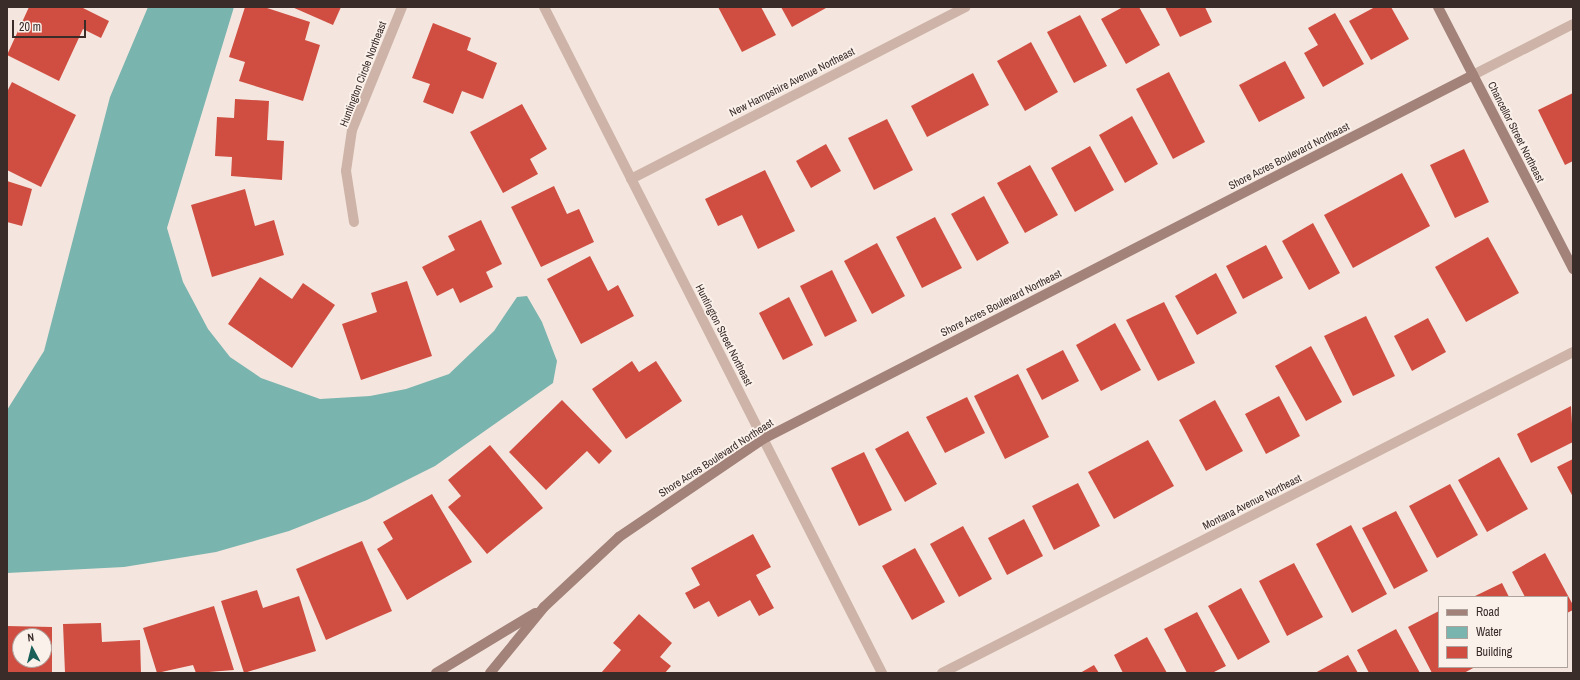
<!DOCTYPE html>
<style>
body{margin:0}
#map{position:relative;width:1580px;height:680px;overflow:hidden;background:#f4e6de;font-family:"Archivo Narrow",sans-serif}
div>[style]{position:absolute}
.water>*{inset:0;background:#7ab4ae}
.building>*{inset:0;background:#cf4e41}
.street>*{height:10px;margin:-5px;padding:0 5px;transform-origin:5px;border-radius:5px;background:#ceb4a8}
.secondary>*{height:10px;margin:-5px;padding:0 5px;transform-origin:5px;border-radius:5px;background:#a28279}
span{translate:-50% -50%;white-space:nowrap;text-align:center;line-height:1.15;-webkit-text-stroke:3.5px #fbf1eb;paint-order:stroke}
.street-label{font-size:11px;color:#3a2c29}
.frame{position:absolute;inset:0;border:8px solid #3a2c29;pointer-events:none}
.legend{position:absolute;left:1438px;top:596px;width:130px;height:72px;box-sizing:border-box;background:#fbf1eb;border:1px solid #aea29d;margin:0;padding:5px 7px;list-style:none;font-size:12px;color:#3a2c29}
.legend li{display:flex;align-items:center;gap:8px;height:20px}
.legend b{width:20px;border:1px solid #aea29d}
.north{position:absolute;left:12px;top:628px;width:40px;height:40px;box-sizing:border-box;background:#fbf1eb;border:1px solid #aea29d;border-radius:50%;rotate:353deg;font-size:11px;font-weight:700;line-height:16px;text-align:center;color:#3a2c29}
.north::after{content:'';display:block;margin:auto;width:14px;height:18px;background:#1b5f59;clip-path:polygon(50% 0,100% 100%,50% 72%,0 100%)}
.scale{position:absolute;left:12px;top:20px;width:74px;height:18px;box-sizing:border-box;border:2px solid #3a2c29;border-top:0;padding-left:5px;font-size:12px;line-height:14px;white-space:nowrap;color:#3a2c29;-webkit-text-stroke:3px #fbf1eb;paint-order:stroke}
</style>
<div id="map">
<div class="water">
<div style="clip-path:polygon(148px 7px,234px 7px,167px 228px,183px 282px,208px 329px,230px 357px,261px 378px,320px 399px,370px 396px,406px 389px,449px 374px,494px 331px,517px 297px,527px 296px,542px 322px,557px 361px,553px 383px,435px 466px,367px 500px,289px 531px,216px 552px,124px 567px,7px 573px,7px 410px,44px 351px,110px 97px)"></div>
</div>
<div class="building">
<div style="clip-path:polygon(29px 7px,81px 7px,109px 21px,101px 38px,83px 29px,59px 81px,7px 55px)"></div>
<div style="clip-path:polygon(245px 7px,264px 7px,310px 22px,305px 40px,320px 45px,303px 101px,239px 81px,245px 62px,229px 57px)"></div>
<div style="clip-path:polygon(292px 7px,341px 7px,333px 25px)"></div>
<div style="clip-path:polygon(718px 7px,761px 7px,776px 35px,742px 52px)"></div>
<div style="clip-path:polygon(781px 7px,825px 7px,826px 8px,792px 27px)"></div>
<div style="clip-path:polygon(1123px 7px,1139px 7px,1160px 45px,1126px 64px,1101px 19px)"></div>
<div style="clip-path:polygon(1165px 7px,1205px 7px,1212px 22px,1180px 37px)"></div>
<div style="clip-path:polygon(1375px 7px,1391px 7px,1409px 39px,1371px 60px,1349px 21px)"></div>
<div style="clip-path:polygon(1335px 13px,1364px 64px,1323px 87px,1304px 53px,1318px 45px,1308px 28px)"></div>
<div style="clip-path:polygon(1080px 15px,1107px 66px,1074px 83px,1047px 32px)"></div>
<div style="clip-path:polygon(433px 23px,471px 38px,467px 50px,497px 63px,483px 99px,462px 91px,453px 114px,423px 102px,430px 84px,412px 78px)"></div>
<div style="clip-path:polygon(1031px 42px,1058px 92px,1025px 111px,997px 61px)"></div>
<div style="clip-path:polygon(1285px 61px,1305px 98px,1259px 122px,1239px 85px)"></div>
<div style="clip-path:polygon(1169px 72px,1205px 142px,1173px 159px,1136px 89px)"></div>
<div style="clip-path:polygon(973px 73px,989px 105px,927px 137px,911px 106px)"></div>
<div style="clip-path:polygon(12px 82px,76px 115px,41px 187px,7px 170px,7px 92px)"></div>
<div style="clip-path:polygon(1573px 93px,1573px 161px,1565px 165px,1538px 110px)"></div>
<div style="clip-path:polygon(235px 99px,269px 101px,267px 140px,284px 141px,282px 180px,231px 176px,232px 157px,215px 156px,217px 117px,234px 118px)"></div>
<div style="clip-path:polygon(522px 104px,547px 149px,530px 159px,538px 174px,503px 193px,470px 132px)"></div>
<div style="clip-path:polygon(1132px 116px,1158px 164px,1125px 183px,1099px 135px)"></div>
<div style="clip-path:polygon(887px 119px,913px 170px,874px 190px,848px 138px)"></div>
<div style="clip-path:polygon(826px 144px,841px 171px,811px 188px,796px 161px)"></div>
<div style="clip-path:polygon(1090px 146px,1114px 190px,1075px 212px,1051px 168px)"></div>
<div style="clip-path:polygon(1464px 149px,1489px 202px,1455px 218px,1430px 165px)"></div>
<div style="clip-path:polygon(1030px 165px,1058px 215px,1025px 233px,997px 183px)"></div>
<div style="clip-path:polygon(765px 170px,795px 231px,758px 249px,742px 215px,718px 226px,705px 199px)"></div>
<div style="clip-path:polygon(1402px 173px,1430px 226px,1353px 268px,1324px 215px)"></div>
<div style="clip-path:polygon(7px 181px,32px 189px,22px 226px,7px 222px)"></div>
<div style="clip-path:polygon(554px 186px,567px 214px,579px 209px,594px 242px,541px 267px,511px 207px)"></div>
<div style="clip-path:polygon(245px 189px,255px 226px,274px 220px,284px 255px,212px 277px,191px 205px)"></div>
<div style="clip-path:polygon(984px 196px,1009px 243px,977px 261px,951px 214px)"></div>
<div style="clip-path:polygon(935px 217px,962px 268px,922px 288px,896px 237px)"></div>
<div style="clip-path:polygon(481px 220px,502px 264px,486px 272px,493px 287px,460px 303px,453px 288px,437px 296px,422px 267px,455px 250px,448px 236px)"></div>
<div style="clip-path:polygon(1313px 223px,1340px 273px,1309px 290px,1282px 241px)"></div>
<div style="clip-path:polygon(1488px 237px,1519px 293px,1466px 322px,1435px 267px)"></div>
<div style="clip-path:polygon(877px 243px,905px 296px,872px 314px,844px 261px)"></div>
<div style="clip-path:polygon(1266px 245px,1283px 278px,1243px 299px,1226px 266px)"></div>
<div style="clip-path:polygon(590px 256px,608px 291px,618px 285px,634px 316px,581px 344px,547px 279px)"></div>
<div style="clip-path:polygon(832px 270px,857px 321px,825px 337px,800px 286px)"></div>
<div style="clip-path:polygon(1216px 273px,1237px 313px,1197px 335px,1175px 296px)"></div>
<div style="clip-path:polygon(260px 277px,292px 299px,303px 283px,335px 305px,292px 368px,228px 324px)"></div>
<div style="clip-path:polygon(407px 281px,432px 356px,361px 380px,342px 324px,377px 312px,371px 293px)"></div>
<div style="clip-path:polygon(789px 297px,813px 345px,783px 360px,759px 313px)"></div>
<div style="clip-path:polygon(1164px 302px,1195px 363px,1158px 381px,1126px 320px)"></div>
<div style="clip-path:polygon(1366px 316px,1395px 376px,1353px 396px,1324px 336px)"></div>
<div style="clip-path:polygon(1428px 318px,1446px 352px,1412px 371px,1394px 336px)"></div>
<div style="clip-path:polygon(1115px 323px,1141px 370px,1101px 391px,1076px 345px)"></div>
<div style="clip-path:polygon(1311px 346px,1342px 402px,1306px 421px,1275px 366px)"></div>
<div style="clip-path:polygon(1063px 350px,1079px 381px,1042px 400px,1026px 369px)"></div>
<div style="clip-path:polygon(632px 361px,639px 372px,656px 361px,682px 401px,626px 439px,592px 389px)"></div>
<div style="clip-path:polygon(1018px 374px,1049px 437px,1005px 459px,974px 396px)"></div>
<div style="clip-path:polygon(1279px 396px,1300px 436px,1266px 454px,1245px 414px)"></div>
<div style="clip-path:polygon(967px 397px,985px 433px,945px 453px,926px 417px)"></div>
<div style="clip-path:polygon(562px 400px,612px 451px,599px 464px,587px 451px,546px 490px,509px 452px)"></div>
<div style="clip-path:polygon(1215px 400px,1243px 451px,1206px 471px,1179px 420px)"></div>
<div style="clip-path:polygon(1571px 406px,1573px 442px,1531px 463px,1517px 434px)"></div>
<div style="clip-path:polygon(908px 431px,937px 484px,905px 502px,875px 449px)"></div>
<div style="clip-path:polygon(1148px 440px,1174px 486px,1114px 519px,1088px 472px)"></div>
<div style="clip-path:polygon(490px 445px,543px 508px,487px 554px,448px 507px,461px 496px,448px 480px)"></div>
<div style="clip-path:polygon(864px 452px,892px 510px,859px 526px,831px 468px)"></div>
<div style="clip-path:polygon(1499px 457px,1528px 509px,1487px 532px,1458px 480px)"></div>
<div style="clip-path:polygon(1573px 459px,1573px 497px,1557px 467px)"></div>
<div style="clip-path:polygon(1078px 483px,1100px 526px,1054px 550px,1032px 506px)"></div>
<div style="clip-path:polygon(1450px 484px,1478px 535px,1437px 558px,1409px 506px)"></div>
<div style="clip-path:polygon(432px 494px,472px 562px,407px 600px,377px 549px,393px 539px,383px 522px)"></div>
<div style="clip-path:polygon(1396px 511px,1428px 571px,1394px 589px,1362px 528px)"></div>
<div style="clip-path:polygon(1024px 519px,1043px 556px,1007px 575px,988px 538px)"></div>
<div style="clip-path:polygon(1351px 525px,1387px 594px,1352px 613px,1316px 544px)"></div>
<div style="clip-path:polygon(963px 526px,992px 579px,959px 597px,930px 544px)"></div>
<div style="clip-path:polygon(753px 534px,771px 567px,756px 575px,774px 608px,759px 616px,750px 600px,718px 617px,709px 601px,694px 609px,685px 593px,700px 585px,691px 568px)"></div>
<div style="clip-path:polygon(362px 541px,392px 611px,326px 640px,296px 569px)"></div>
<div style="clip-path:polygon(915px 548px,945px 602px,912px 620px,882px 566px)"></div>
<div style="clip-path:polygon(1545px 553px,1573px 605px,1573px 610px,1567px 613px,1567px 597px,1525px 597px,1512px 572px)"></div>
<div style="clip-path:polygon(1294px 563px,1323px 617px,1287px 636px,1259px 581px)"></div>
<div style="clip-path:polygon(1502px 583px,1509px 597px,1473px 597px)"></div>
<div style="clip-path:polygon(1241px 588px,1270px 642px,1238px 660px,1208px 606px)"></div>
<div style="clip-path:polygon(257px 590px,263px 608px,299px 596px,316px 651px,244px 673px,221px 601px)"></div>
<div style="clip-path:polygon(214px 606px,234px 670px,196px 673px,193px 665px,157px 673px,143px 628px)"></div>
<div style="clip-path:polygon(1439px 611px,1439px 667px,1475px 667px,1464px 673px,1432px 673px,1408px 627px)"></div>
<div style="clip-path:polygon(1197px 612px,1226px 666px,1212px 673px,1187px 673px,1164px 629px)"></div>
<div style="clip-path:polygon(639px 614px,672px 643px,660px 657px,671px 666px,665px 673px,601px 673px,621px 650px,613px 643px)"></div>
<div style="clip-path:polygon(101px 623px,102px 642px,140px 640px,141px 673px,65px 673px,63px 624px)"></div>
<div style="clip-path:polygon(evenodd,7px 626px,52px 627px,52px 673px,7px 673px,7px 626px,20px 636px,44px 636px,44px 660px,20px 660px,20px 636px)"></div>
<div style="clip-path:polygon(1396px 629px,1420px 673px,1369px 673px,1357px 650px)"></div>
<div style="clip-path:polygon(1147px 637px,1167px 673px,1123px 673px,1114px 655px)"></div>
<div style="clip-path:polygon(1348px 655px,1358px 673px,1315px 673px)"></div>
<div style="clip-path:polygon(1094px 665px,1099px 673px,1080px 673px)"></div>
</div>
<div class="street">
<div style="left:544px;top:7px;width:747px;rotate:63.09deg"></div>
<div style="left:1473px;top:75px;width:112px;rotate:-27deg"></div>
<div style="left:631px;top:179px;width:376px;rotate:-27.2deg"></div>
<div style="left:354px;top:222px;width:52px;rotate:-98.9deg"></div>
<div style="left:346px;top:171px;width:41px;rotate:-81.7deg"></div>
<div style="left:352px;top:130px;width:133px;rotate:-67.9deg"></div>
<div style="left:942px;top:673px;width:708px;rotate:-26.96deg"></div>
</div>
<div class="secondary">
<div style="left:1438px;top:7px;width:295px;rotate:62.7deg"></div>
<div style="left:436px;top:673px;width:116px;rotate:-31.2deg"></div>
<div style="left:490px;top:673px;width:85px;rotate:-50.7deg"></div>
<div style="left:544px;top:607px;width:103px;rotate:-43deg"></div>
<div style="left:619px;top:537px;width:174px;rotate:-34.2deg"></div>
<div style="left:763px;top:439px;width:798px;rotate:-27.14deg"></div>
</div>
<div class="street-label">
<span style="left:363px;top:74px;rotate:-69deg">Huntington Circle Northeast</span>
<span style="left:792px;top:82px;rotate:-27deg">New Hampshire Avenue Northeast</span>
<span style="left:1516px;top:132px;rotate:63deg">Chancellor Street Northeast</span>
<span style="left:1289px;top:156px;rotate:-27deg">Shore Acres Boulevard Northeast</span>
<span style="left:1001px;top:303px;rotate:-27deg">Shore Acres Boulevard Northeast</span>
<span style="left:724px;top:335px;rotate:63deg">Huntington Street Northeast</span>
<span style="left:716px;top:458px;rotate:-33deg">Shore Acres Boulevard Northeast</span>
<span style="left:1252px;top:502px;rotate:-27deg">Montana Avenue Northeast</span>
</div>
<div class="frame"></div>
<ul class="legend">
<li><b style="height:5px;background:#a28279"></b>Road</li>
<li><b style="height:11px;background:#7ab4ae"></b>Water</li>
<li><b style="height:11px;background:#cf4e41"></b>Building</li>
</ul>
<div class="north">N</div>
<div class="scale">20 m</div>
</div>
